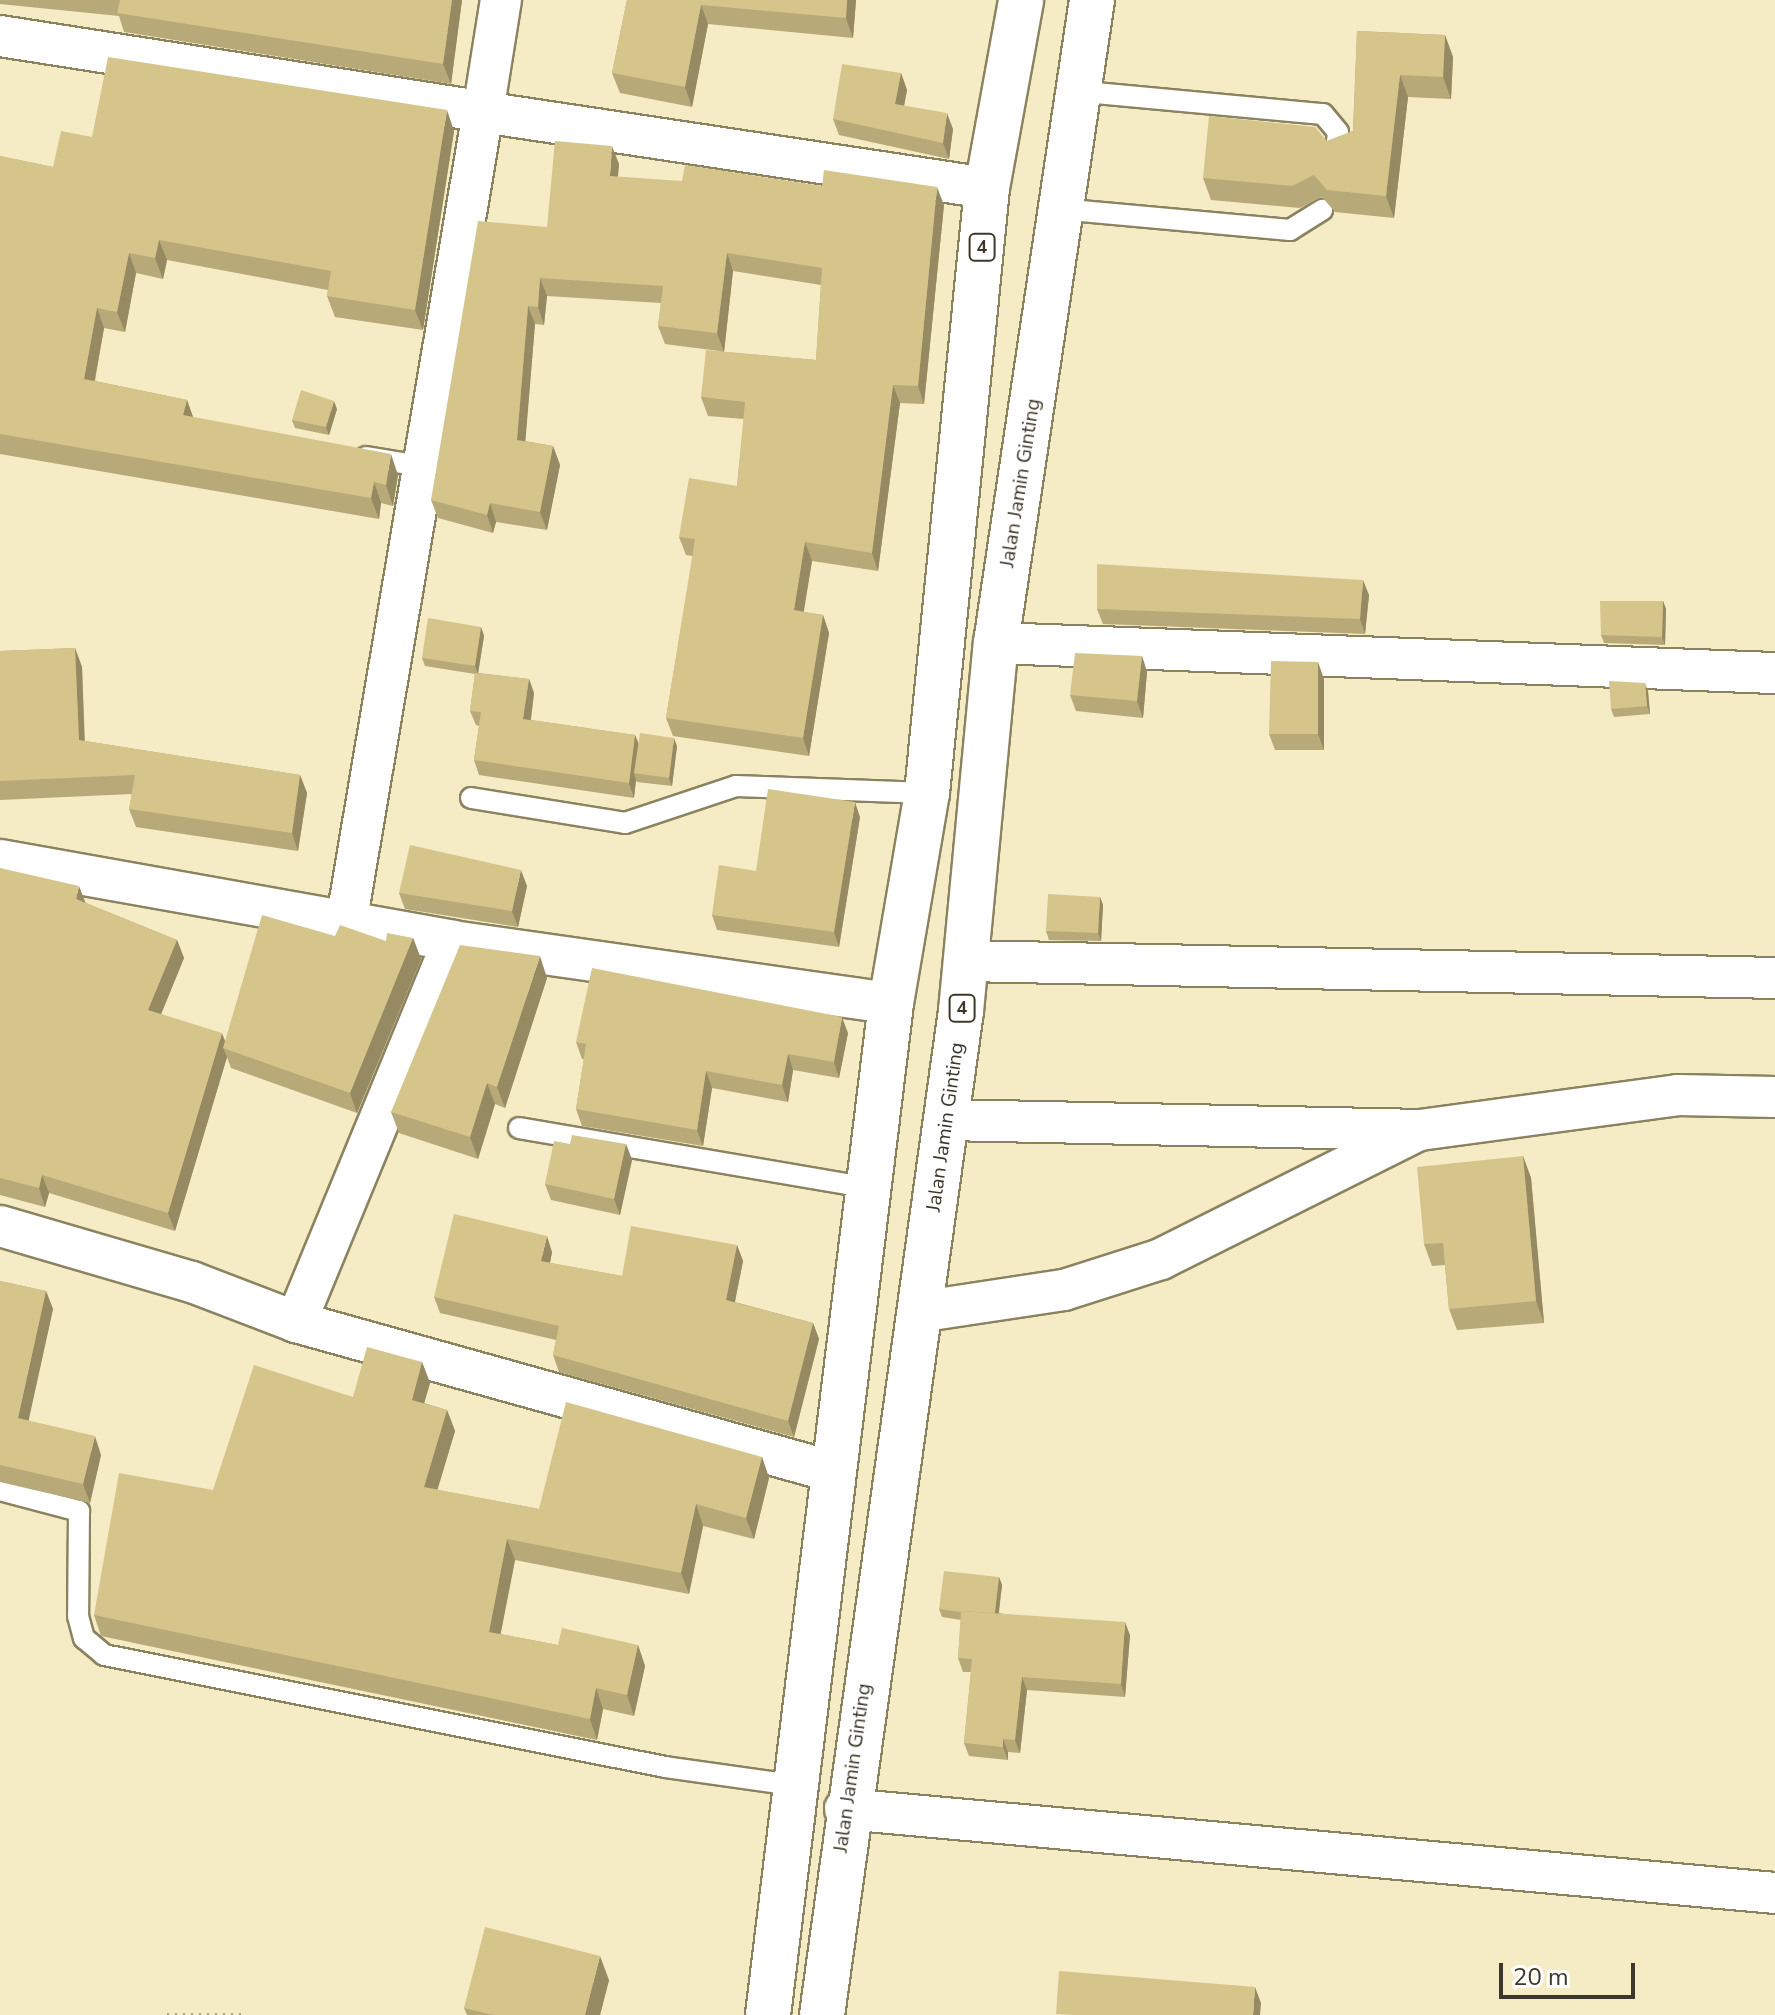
<!DOCTYPE html>
<style>
body{margin:0}
#map{position:relative;width:1775px;height:2015px;overflow:hidden;background:#f5ebc5;font-family:"Nunito Sans",sans-serif}
div>[style]{position:absolute}
.path>*{height:5px;margin-top:-2.5px;transform-origin:0;background:repeating-linear-gradient(90deg,#aba387 0 2px,transparent 0 8px)}
.roads{filter:drop-shadow(2px 0 #8b8260) drop-shadow(-2px 0 #8b8260) drop-shadow(0 2px #8b8260) drop-shadow(0 -2px #8b8260)}
.service>*{height:20px;margin:-10px;padding:0 10px;transform-origin:10px;border-radius:10px;background:#fff}
.minor>*{height:40px;margin:-20px;padding:0 20px;transform-origin:20px;border-radius:20px;background:#fff}
.trunk>*{height:44px;margin:-22px;padding:0 22px;transform-origin:22px;border-radius:22px;background:#fff}
.wall>*{inset:0;background:#b7a978}
.shaded-wall>*{inset:0;background:#958a61}
.building>*{inset:0;background:#d5c58b}
span{translate:-50% -50%;white-space:nowrap;text-align:center;line-height:1.15;-webkit-text-stroke:7px #fff;paint-order:stroke}
.shield-label span{padding:2px 6px;background:#fff;border:2px solid;border-radius:6px;-webkit-text-stroke-width:0}
.shield-label{font-size:18px;color:#3c382a;font-weight:700}
.street-label{font-size:20px;color:#3c382a}
.scale{position:absolute;left:1499px;top:1963px;width:136px;height:36px;box-sizing:border-box;border:4px solid #3c382a;border-top:0;padding-left:10px;font-size:24px;line-height:28px;white-space:nowrap;color:#3c382a;-webkit-text-stroke:6px #fff;paint-order:stroke}
</style>
<div id="map">
<div class="path">
<div style="left:167px;top:2015px;width:78px"></div>
</div>
<div class="roads">
<div class="service">
<div style="left:1074px;top:91px;width:250px;rotate:5.3deg"></div>
<div style="left:1323px;top:114px;width:23px;rotate:50deg"></div>
<div style="left:1338px;top:132px;width:18px;rotate:96deg"></div>
<div style="left:1059px;top:209px;width:232px;rotate:5.2deg"></div>
<div style="left:1290px;top:230px;width:38px;rotate:-32deg"></div>
<div style="left:366px;top:457px;width:61px;rotate:9.5deg"></div>
<div style="left:471px;top:798px;width:156px;rotate:9.2deg"></div>
<div style="left:625px;top:823px;width:117px;rotate:-18.4deg"></div>
<div style="left:736px;top:786px;width:191px;rotate:2.1deg"></div>
<div style="left:519px;top:1128px;width:355px;rotate:9.7deg"></div>
<div style="left:0;top:1490px;width:82px;rotate:14.9deg"></div>
<div style="left:79px;top:1511px;width:105px;rotate:90.5deg"></div>
<div style="left:78px;top:1616px;width:23px;rotate:75deg"></div>
<div style="left:84px;top:1638px;width:26px;rotate:40deg"></div>
<div style="left:104px;top:1655px;width:572px;rotate:11.29deg"></div>
<div style="left:665px;top:1767px;width:136px;rotate:8deg"></div>
</div>
<div class="minor">
<div style="left:0;top:36px;width:489px;rotate:8.9deg"></div>
<div style="left:483px;top:112px;width:113px;rotate:-80.9deg"></div>
<div style="left:996px;top:643px;width:780px;rotate:2.21deg"></div>
<div style="left:0;top:860px;width:460px;rotate:10.1deg"></div>
<div style="left:453px;top:941px;width:442px;rotate:8.1deg"></div>
<div style="left:347px;top:918px;width:817px;rotate:-80.42deg"></div>
<div style="left:483px;top:112px;width:510px;rotate:8.58deg"></div>
<div style="left:966px;top:961px;width:809px;rotate:1.2deg"></div>
<div style="left:946px;top:1120px;width:474px;rotate:1.2deg"></div>
<div style="left:1420px;top:1130px;width:260px;rotate:-7.7deg"></div>
<div style="left:1678px;top:1095px;width:97px;rotate:1.2deg"></div>
<div style="left:0;top:1226px;width:200px;rotate:16.3deg"></div>
<div style="left:192px;top:1282px;width:111px;rotate:21deg"></div>
<div style="left:296px;top:1322px;width:559px;rotate:15.58deg"></div>
<div style="left:918px;top:1312px;width:148px;rotate:-8.6deg"></div>
<div style="left:1064px;top:1290px;width:102px;rotate:-17.7deg"></div>
<div style="left:1161px;top:1259px;width:282px;rotate:-26.6deg"></div>
<div style="left:296px;top:1322px;width:412px;rotate:-67.6deg"></div>
<div style="left:845px;top:1809px;width:934px;rotate:5.16deg"></div>
</div>
<div class="trunk">
<div style="left:768px;top:2015px;width:1019px;rotate:-83.07deg"></div>
<div style="left:891px;top:1003px;width:213px;rotate:-80.3deg"></div>
<div style="left:927px;top:793px;width:608px;rotate:-84.34deg"></div>
<div style="left:987px;top:188px;width:191px;rotate:-79.7deg"></div>
<div style="left:822px;top:2015px;width:1014px;rotate:-82.12deg"></div>
<div style="left:961px;top:1011px;width:370px;rotate:-84.6deg"></div>
<div style="left:996px;top:643px;width:650px;rotate:-81.51deg"></div>
</div>
</div>
<div class="wall">
<div style="clip-path:polygon(0 0,462px 0,451px 84px,124px 32px,119px 16px,0 4px)"></div>
<div style="clip-path:polygon(627px 0,856px 0,853px 38px,708px 24px,692px 107px,620px 93px,612px 73px)"></div>
<div style="clip-path:polygon(1357px 31px,1445px 35px,1453px 57px,1451px 99px,1408px 97px,1394px 218px,1335px 212px,1322px 197px,1300px 208px,1211px 200px,1203px 178px,1327px 141px,1353px 131px)"></div>
<div style="clip-path:polygon(901px 73px,907px 90px,904px 106px,953px 129px,949px 159px,839px 135px,833px 119px)"></div>
<div style="clip-path:polygon(454px 131px,423px 330px,335px 317px,327px 296px,328px 290px,167px 260px,163px 279px,136px 273px,125px 332px,104px 328px,95px 381px,187px 400px,193px 417px,398px 475px,393px 506px,381px 503px,379px 519px,0 454px,0 156px,53px 167px,92px 137px)"></div>
<div style="clip-path:polygon(evenodd,619px 164px,618px 177px,944px 205px,924px 404px,900px 403px,878px 571px,812px 561px,803px 612px,823px 615px,829px 633px,809px 756px,673px 736px,666px 718px,693px 556px,686px 555px,679px 537px,737px 486px,744px 419px,708px 416px,701px 397px,720px 351px,665px 344px,658px 326px,661px 303px,547px 296px,544px 325px,535px 324px,525px 441px,553px 446px,560px 465px,547px 530px,496px 522px,493px 533px,438px 518px,431px 500px,547px 227px,619px 164px,733px 271px,821px 285px,816px 360px,724px 352px,733px 271px)"></div>
<div style="clip-path:polygon(337px 409px,329px 435px,295px 428px,292px 420px)"></div>
<div style="clip-path:polygon(1369px 595px,1365px 634px,1103px 624px,1097px 609px)"></div>
<div style="clip-path:polygon(1663px 601px,1666px 609px,1665px 645px,1604px 643px,1601px 635px)"></div>
<div style="clip-path:polygon(481px 627px,484px 636px,478px 673px,529px 679px,534px 693px,531px 720px,635px 735px,639px 744px,677px 746px,672px 786px,637px 782px,636px 780px,634px 798px,479px 775px,474px 760px,479px 726px,476px 725px,470px 711px,475px 674px,425px 666px,422px 658px)"></div>
<div style="clip-path:polygon(75px 648px,82px 667px,85px 741px,300px 775px,307px 793px,298px 851px,136px 827px,129px 809px,132px 794px,0 800px,0 651px)"></div>
<div style="clip-path:polygon(1142px 656px,1147px 672px,1143px 718px,1076px 711px,1070px 695px)"></div>
<div style="clip-path:polygon(1324px 679px,1324px 750px,1275px 750px,1269px 734px)"></div>
<div style="clip-path:polygon(1648px 691px,1650px 714px,1614px 717px,1611px 709px)"></div>
<div style="clip-path:polygon(860px 817px,839px 947px,717px 930px,712px 915px,756px 871px)"></div>
<div style="clip-path:polygon(0 868px,177px 940px,184px 958px,161px 1014px,225px 1042px,335px 936px,386px 941px,413px 938px,421px 959px,357px 1113px,231px 1068px,227px 1057px,175px 1231px,49px 1193px,45px 1207px,0 1195px)"></div>
<div style="clip-path:polygon(527px 886px,518px 927px,405px 909px,399px 893px)"></div>
<div style="clip-path:polygon(1100px 897px,1103px 905px,1101px 941px,1049px 940px,1046px 931px)"></div>
<div style="clip-path:polygon(547px 978px,505px 1108px,495px 1104px,478px 1159px,399px 1133px,391px 1112px)"></div>
<div style="clip-path:polygon(848px 1033px,839px 1078px,793px 1070px,788px 1102px,712px 1088px,703px 1146px,582px 1126px,576px 1109px,584px 1059px,582px 1059px,576px 1042px)"></div>
<div style="clip-path:polygon(626px 1144px,632px 1160px,620px 1215px,551px 1200px,545px 1184px)"></div>
<div style="clip-path:polygon(1523px 1156px,1531px 1178px,1544px 1323px,1457px 1330px,1449px 1309px,1445px 1265px,1432px 1266px,1424px 1244px)"></div>
<div style="clip-path:polygon(737px 1245px,743px 1261px,735px 1302px,813px 1323px,819px 1339px,794px 1437px,559px 1372px,553px 1355px,556px 1340px,440px 1313px,434px 1297px,552px 1252px,550px 1263px,622px 1276px)"></div>
<div style="clip-path:polygon(0 1281px,46px 1291px,53px 1309px,28px 1421px,101px 1455px,90px 1503px,0 1482px)"></div>
<div style="clip-path:polygon(422px 1362px,430px 1383px,424px 1403px,447px 1410px,455px 1431px,437px 1490px,539px 1509px,762px 1457px,769px 1478px,754px 1539px,703px 1526px,689px 1594px,515px 1560px,500px 1634px,558px 1645px,638px 1645px,645px 1666px,634px 1716px,603px 1709px,597px 1740px,101px 1636px,94px 1615px,213px 1490px,353px 1397px)"></div>
<div style="clip-path:polygon(999px 1577px,1002px 1585px,999px 1613px,1130px 1635px,1125px 1697px,1027px 1690px,1020px 1753px,1008px 1752px,1008px 1760px,969px 1756px,964px 1743px,971px 1672px,963px 1672px,958px 1658px,961px 1620px,942px 1617px,939px 1609px)"></div>
<div style="clip-path:polygon(609px 1980px,600px 2015px,467px 2015px,464px 2008px)"></div>
</div>
<div class="shaded-wall">
<div style="clip-path:polygon(452px 0,462px 0,451px 84px,443px 64px)"></div>
<div style="clip-path:polygon(847px 0,856px 0,853px 38px,846px 18px)"></div>
<div style="clip-path:polygon(701px 5px,708px 24px,692px 107px,685px 87px)"></div>
<div style="clip-path:polygon(1445px 35px,1453px 57px,1451px 99px,1443px 77px)"></div>
<div style="clip-path:polygon(901px 73px,907px 90px,901px 121px,895px 104px)"></div>
<div style="clip-path:polygon(1400px 75px,1408px 97px,1394px 218px,1386px 196px)"></div>
<div style="clip-path:polygon(447px 110px,454px 131px,423px 330px,415px 310px)"></div>
<div style="clip-path:polygon(947px 113px,953px 129px,949px 159px,943px 143px)"></div>
<div style="clip-path:polygon(612px 146px,619px 164px,616px 194px,610px 176px)"></div>
<div style="clip-path:polygon(937px 187px,944px 205px,924px 404px,918px 386px)"></div>
<div style="clip-path:polygon(159px 240px,167px 260px,163px 279px,155px 258px)"></div>
<div style="clip-path:polygon(129px 253px,136px 273px,125px 332px,117px 312px)"></div>
<div style="clip-path:polygon(727px 253px,733px 271px,724px 352px,717px 333px)"></div>
<div style="clip-path:polygon(540px 278px,547px 296px,544px 325px,538px 307px)"></div>
<div style="clip-path:polygon(528px 306px,535px 324px,524px 458px,517px 440px)"></div>
<div style="clip-path:polygon(97px 308px,104px 328px,91px 400px,84px 379px)"></div>
<div style="clip-path:polygon(893px 385px,900px 403px,878px 571px,872px 553px)"></div>
<div style="clip-path:polygon(187px 400px,194px 420px,183px 415px)"></div>
<div style="clip-path:polygon(334px 401px,337px 409px,329px 435px,326px 427px)"></div>
<div style="clip-path:polygon(553px 446px,560px 465px,547px 530px,540px 512px)"></div>
<div style="clip-path:polygon(391px 454px,398px 475px,393px 506px,386px 485px)"></div>
<div style="clip-path:polygon(374px 482px,381px 503px,379px 519px,371px 498px)"></div>
<div style="clip-path:polygon(490px 503px,496px 522px,493px 533px,487px 515px)"></div>
<div style="clip-path:polygon(805px 542px,812px 561px,801px 629px,794px 610px)"></div>
<div style="clip-path:polygon(1363px 580px,1369px 595px,1365px 634px,1360px 619px)"></div>
<div style="clip-path:polygon(1663px 601px,1666px 609px,1665px 645px,1662px 637px)"></div>
<div style="clip-path:polygon(823px 615px,829px 633px,809px 756px,803px 738px)"></div>
<div style="clip-path:polygon(481px 627px,484px 636px,478px 674px,475px 666px)"></div>
<div style="clip-path:polygon(75px 648px,82px 667px,85px 759px,79px 740px)"></div>
<div style="clip-path:polygon(1142px 656px,1147px 672px,1143px 718px,1137px 701px)"></div>
<div style="clip-path:polygon(1318px 662px,1324px 679px,1324px 750px,1318px 734px)"></div>
<div style="clip-path:polygon(529px 679px,534px 693px,529px 733px,523px 719px)"></div>
<div style="clip-path:polygon(1645px 683px,1648px 691px,1650px 714px,1647px 706px)"></div>
<div style="clip-path:polygon(635px 735px,641px 750px,634px 773px,636px 780px,634px 798px,629px 783px)"></div>
<div style="clip-path:polygon(674px 738px,677px 746px,672px 786px,669px 778px)"></div>
<div style="clip-path:polygon(300px 775px,307px 793px,298px 851px,292px 833px)"></div>
<div style="clip-path:polygon(855px 802px,860px 817px,839px 947px,834px 932px)"></div>
<div style="clip-path:polygon(521px 870px,527px 886px,518px 927px,512px 911px)"></div>
<div style="clip-path:polygon(79px 886px,86px 904px,76px 899px)"></div>
<div style="clip-path:polygon(1100px 897px,1103px 905px,1101px 941px,1098px 933px)"></div>
<div style="clip-path:polygon(413px 938px,421px 959px,357px 1113px,350px 1093px)"></div>
<div style="clip-path:polygon(177px 940px,184px 958px,155px 1029px,148px 1010px)"></div>
<div style="clip-path:polygon(540px 956px,547px 978px,505px 1108px,497px 1087px)"></div>
<div style="clip-path:polygon(842px 1017px,848px 1033px,839px 1078px,834px 1062px)"></div>
<div style="clip-path:polygon(222px 1033px,228px 1049px,223px 1048px,227px 1057px,175px 1231px,168px 1213px)"></div>
<div style="clip-path:polygon(788px 1054px,793px 1070px,788px 1102px,782px 1085px)"></div>
<div style="clip-path:polygon(706px 1071px,712px 1088px,703px 1146px,697px 1130px)"></div>
<div style="clip-path:polygon(487px 1083px,495px 1104px,478px 1159px,470px 1137px)"></div>
<div style="clip-path:polygon(626px 1144px,632px 1160px,620px 1215px,614px 1199px)"></div>
<div style="clip-path:polygon(1523px 1156px,1531px 1178px,1544px 1323px,1536px 1301px)"></div>
<div style="clip-path:polygon(42px 1175px,49px 1193px,45px 1207px,39px 1188px)"></div>
<div style="clip-path:polygon(547px 1236px,552px 1252px,547px 1278px,541px 1261px)"></div>
<div style="clip-path:polygon(737px 1245px,743px 1261px,732px 1316px,726px 1300px)"></div>
<div style="clip-path:polygon(46px 1291px,53px 1309px,25px 1437px,18px 1418px)"></div>
<div style="clip-path:polygon(813px 1323px,819px 1339px,794px 1437px,788px 1421px)"></div>
<div style="clip-path:polygon(422px 1362px,430px 1383px,419px 1421px,412px 1400px)"></div>
<div style="clip-path:polygon(447px 1410px,455px 1431px,432px 1508px,424px 1487px)"></div>
<div style="clip-path:polygon(95px 1436px,101px 1455px,90px 1503px,83px 1484px)"></div>
<div style="clip-path:polygon(762px 1457px,769px 1478px,754px 1539px,746px 1518px)"></div>
<div style="clip-path:polygon(696px 1504px,703px 1526px,689px 1594px,681px 1573px)"></div>
<div style="clip-path:polygon(507px 1539px,515px 1560px,497px 1653px,489px 1632px)"></div>
<div style="clip-path:polygon(999px 1577px,1002px 1585px,997px 1624px,994px 1616px)"></div>
<div style="clip-path:polygon(1125px 1622px,1130px 1635px,1125px 1697px,1121px 1684px)"></div>
<div style="clip-path:polygon(638px 1645px,645px 1666px,634px 1716px,627px 1695px)"></div>
<div style="clip-path:polygon(1022px 1677px,1027px 1690px,1020px 1753px,1015px 1740px)"></div>
<div style="clip-path:polygon(596px 1688px,603px 1709px,597px 1740px,590px 1719px)"></div>
<div style="clip-path:polygon(1003px 1739px,1008px 1752px,1008px 1760px,1003px 1747px)"></div>
<div style="clip-path:polygon(600px 1956px,609px 1980px,600px 2015px,585px 2015px)"></div>
<div style="clip-path:polygon(1255px 1987px,1261px 2003px,1260px 2015px,1253px 2015px)"></div>
</div>
<div class="building">
<div style="clip-path:polygon(120px 0,452px 0,443px 64px,117px 13px)"></div>
<div style="clip-path:polygon(627px 0,847px 0,846px 18px,701px 5px,685px 87px,612px 73px)"></div>
<div style="clip-path:polygon(1357px 31px,1445px 35px,1443px 77px,1400px 75px,1386px 196px,1327px 190px,1314px 175px,1292px 186px,1203px 178px,1209px 116px,1315px 127px,1327px 141px,1353px 131px)"></div>
<div style="clip-path:polygon(108px 57px,447px 110px,415px 310px,327px 296px,331px 271px,159px 240px,155px 258px,129px 253px,117px 312px,97px 308px,84px 379px,187px 400px,183px 415px,391px 454px,386px 485px,374px 482px,371px 498px,0 434px,0 156px,53px 167px,61px 131px,92px 137px)"></div>
<div style="clip-path:polygon(842px 64px,901px 73px,895px 104px,947px 113px,943px 143px,833px 119px)"></div>
<div style="clip-path:polygon(555px 141px,612px 146px,610px 176px,682px 181px,685px 165px,822px 186px,824px 170px,937px 187px,918px 386px,893px 385px,872px 553px,805px 542px,794px 610px,823px 615px,803px 738px,666px 718px,695px 539px,679px 537px,689px 478px,737px 486px,745px 402px,701px 397px,706px 350px,816px 360px,822px 268px,727px 253px,717px 333px,658px 326px,663px 286px,540px 278px,538px 307px,528px 306px,517px 440px,553px 446px,540px 512px,490px 503px,487px 515px,431px 500px,478px 221px,547px 227px)"></div>
<div style="clip-path:polygon(301px 390px,334px 401px,326px 427px,292px 420px)"></div>
<div style="clip-path:polygon(1097px 564px,1363px 580px,1360px 619px,1097px 609px)"></div>
<div style="clip-path:polygon(1600px 601px,1663px 601px,1662px 637px,1601px 635px)"></div>
<div style="clip-path:polygon(428px 618px,481px 627px,475px 666px,422px 658px)"></div>
<div style="clip-path:polygon(75px 648px,79px 740px,300px 775px,292px 833px,129px 809px,135px 775px,0 781px,0 651px)"></div>
<div style="clip-path:polygon(1075px 653px,1142px 656px,1137px 701px,1070px 695px)"></div>
<div style="clip-path:polygon(1271px 661px,1318px 662px,1318px 734px,1269px 734px)"></div>
<div style="clip-path:polygon(475px 673px,529px 679px,523px 719px,635px 735px,629px 783px,474px 760px,481px 712px,470px 711px)"></div>
<div style="clip-path:polygon(1609px 681px,1645px 683px,1647px 706px,1611px 709px)"></div>
<div style="clip-path:polygon(640px 733px,674px 738px,669px 778px,634px 773px)"></div>
<div style="clip-path:polygon(768px 789px,855px 802px,834px 932px,712px 915px,719px 865px,756px 871px)"></div>
<div style="clip-path:polygon(410px 845px,521px 870px,512px 911px,399px 893px)"></div>
<div style="clip-path:polygon(0 868px,79px 886px,76px 899px,177px 940px,148px 1010px,222px 1033px,168px 1213px,42px 1175px,39px 1188px,0 1178px)"></div>
<div style="clip-path:polygon(1048px 894px,1100px 897px,1098px 933px,1046px 931px)"></div>
<div style="clip-path:polygon(262px 915px,335px 936px,340px 925px,386px 941px,387px 933px,413px 938px,350px 1093px,223px 1048px)"></div>
<div style="clip-path:polygon(460px 945px,540px 956px,497px 1087px,487px 1083px,470px 1137px,391px 1112px)"></div>
<div style="clip-path:polygon(592px 968px,842px 1017px,834px 1062px,788px 1054px,782px 1085px,706px 1071px,697px 1130px,576px 1109px,586px 1044px,576px 1042px)"></div>
<div style="clip-path:polygon(572px 1135px,626px 1144px,614px 1199px,545px 1184px,554px 1141px,570px 1144px)"></div>
<div style="clip-path:polygon(1523px 1156px,1536px 1301px,1449px 1309px,1443px 1243px,1424px 1244px,1417px 1167px)"></div>
<div style="clip-path:polygon(454px 1214px,547px 1236px,541px 1261px,622px 1276px,631px 1226px,737px 1245px,726px 1300px,813px 1323px,788px 1421px,553px 1355px,559px 1326px,434px 1297px)"></div>
<div style="clip-path:polygon(0 1281px,46px 1291px,18px 1418px,95px 1436px,83px 1484px,0 1465px)"></div>
<div style="clip-path:polygon(367px 1347px,422px 1362px,412px 1400px,447px 1410px,424px 1487px,539px 1509px,566px 1402px,762px 1457px,746px 1518px,696px 1504px,681px 1573px,507px 1539px,489px 1632px,558px 1645px,562px 1628px,638px 1645px,627px 1695px,596px 1688px,590px 1719px,94px 1615px,119px 1473px,213px 1490px,254px 1365px,353px 1397px)"></div>
<div style="clip-path:polygon(944px 1571px,999px 1577px,995px 1613px,961px 1611px,961px 1612px,939px 1609px)"></div>
<div style="clip-path:polygon(961px 1611px,1125px 1622px,1121px 1684px,1022px 1677px,1015px 1740px,1003px 1739px,1003px 1747px,964px 1743px,972px 1659px,958px 1658px)"></div>
<div style="clip-path:polygon(485px 1927px,600px 1956px,585px 2015px,493px 2015px,464px 2008px)"></div>
<div style="clip-path:polygon(1059px 1971px,1255px 1987px,1253px 2015px,1073px 2015px,1056px 2014px)"></div>
</div>
<div class="shield-label">
<span style="left:982px;top:247px">4</span>
<span style="left:962px;top:1008px">4</span>
</div>
<div class="street-label">
<span style="left:1020px;top:483px;rotate:-81deg">Jalan Jamin Ginting</span>
<span style="left:945px;top:1127px;rotate:-82deg">Jalan Jamin Ginting</span>
<span style="left:852px;top:1768px;rotate:-82deg">Jalan Jamin Ginting</span>
</div>
<div class="scale">20 m</div>
</div>
